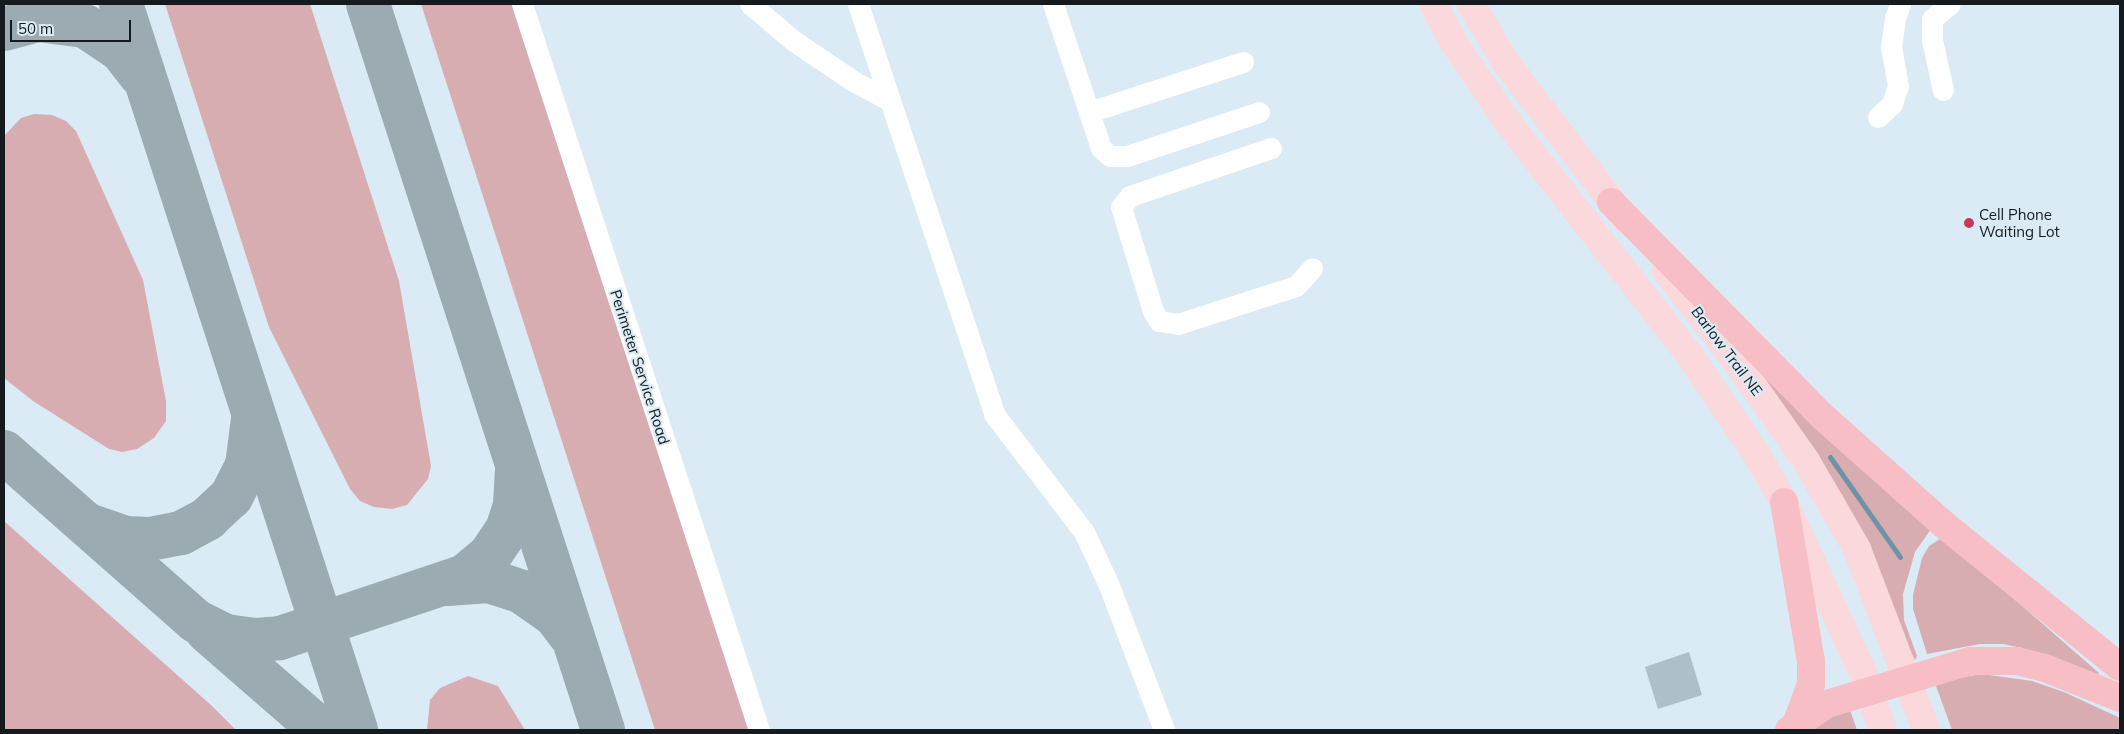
<!DOCTYPE html>
<style>
body{margin:0}
#map{position:relative;width:2124px;height:734px;overflow:hidden;background:#daebf5;font-family:Mulish,sans-serif}
div>[style]{position:absolute}
.green>*{inset:0;background:#d8adb2}
.stream>*{height:5px;margin:-2.5px;padding:0 2.5px;transform-origin:2.5px;border-radius:2.5px;background:#7092a7}
.taxiway>*{height:44px;margin:-22px;padding:0 22px;transform-origin:22px;border-radius:22px;background:#9caab2}
.building>*{inset:0;background:#afbfc9}
.minor>*{height:21px;margin:-10.5px;padding:0 10.5px;transform-origin:10.5px;border-radius:10.5px;background:#fff}
.major>*{height:28px;margin:-14px;padding:0 14px;transform-origin:14px;border-radius:14px;background:#fad8dc}
.highway>*{height:28px;margin:-14px;padding:0 14px;transform-origin:14px;border-radius:14px;background:#f7bec5}
.dots>*{width:14px;height:14px;translate:-50% -50%;box-sizing:border-box;border:2px solid #daebf5;border-radius:50%}
span{translate:-50% -50%;white-space:nowrap;text-align:center;line-height:1.15;-webkit-text-stroke:4px #daebf5;paint-order:stroke}
.poi-label{font-size:15px;color:#141a1d}
.left{translate:0 -50%;text-align:left}
.street-label{font-size:15px;color:#141a1d}
.frame{position:absolute;inset:0;border:5px solid #141a1d;pointer-events:none}
.scale{position:absolute;left:10px;top:20px;width:121px;height:22px;box-sizing:border-box;border:2px solid #141a1d;border-top:0;padding-left:6px;font-size:15px;line-height:18px;white-space:nowrap;color:#141a1d;-webkit-text-stroke:4px #daebf5;paint-order:stroke}
</style>
<div id="map">
<div class="green">
<div style="clip-path:polygon(165px 4px,310px 4px,399px 281px,431px 466px,428px 479px,407px 505px,392px 509px,374px 507px,360px 501px,350px 489px,269px 327px)"></div>
<div style="clip-path:polygon(421px 4px,515px 4px,750px 730px,655px 730px)"></div>
<div style="clip-path:polygon(34px 114px,52px 115px,66px 121px,76px 131px,143px 280px,166px 401px,166px 421px,154px 438px,137px 449px,122px 452px,109px 449px,33px 401px,4px 378px,4px 136px,21px 118px)"></div>
<div style="clip-path:polygon(1735px 340px,1931px 529px,1915px 552px,1903px 594px,1904px 620px,1917px 656px,1915px 660px)"></div>
<div style="clip-path:polygon(4px 521px,211px 705px,236px 730px,4px 730px)"></div>
<div style="clip-path:polygon(1943px 537px,2099px 673px,2093px 679px,2022px 648px,2003px 644px,1980px 644px,1927px 654px,1913px 609px,1913px 595px,1922px 558px,1929px 546px)"></div>
<div style="clip-path:polygon(1982px 674px,2032px 681px,2064px 692px,2120px 718px,2120px 730px,1952px 730px,1936px 686px,1939px 681px)"></div>
<div style="clip-path:polygon(468px 676px,498px 686px,525px 730px,427px 730px,430px 700px,440px 688px)"></div>
<div style="clip-path:polygon(1850px 710px,1857px 730px,1804px 730px,1823px 718px)"></div>
</div>
<div class="stream">
<div style="left:1830px;top:457px;width:122px;rotate:55deg"></div>
</div>
<div class="taxiway">
<div style="left:121px;top:4px;width:763px;rotate:72.06deg"></div>
<div style="left:368px;top:4px;width:763px;rotate:72.06deg"></div>
<div style="left:4px;top:29px;width:35px;rotate:-15deg"></div>
<div style="left:38px;top:20px;width:47px;rotate:7.3deg"></div>
<div style="left:85px;top:26px;width:43px;rotate:33.7deg"></div>
<div style="left:121px;top:50px;width:31px;rotate:52deg"></div>
<div style="left:4px;top:452px;width:256px;rotate:41.4deg"></div>
<div style="left:196px;top:621px;width:34px;rotate:27deg"></div>
<div style="left:226px;top:636px;width:28px;rotate:8deg"></div>
<div style="left:254px;top:640px;width:26px;rotate:-4deg"></div>
<div style="left:280px;top:638px;width:195px;rotate:-18.5deg"></div>
<div style="left:465px;top:576px;width:33px;rotate:-40deg"></div>
<div style="left:490px;top:555px;width:30px;rotate:-56deg"></div>
<div style="left:507px;top:530px;width:25px;rotate:-72deg"></div>
<div style="left:515px;top:506px;width:33px;rotate:-87deg"></div>
<div style="left:91px;top:526px;width:36px;rotate:19deg"></div>
<div style="left:125px;top:538px;width:25px;rotate:2deg"></div>
<div style="left:150px;top:539px;width:32px;rotate:-11deg"></div>
<div style="left:181px;top:533px;width:30px;rotate:-28deg"></div>
<div style="left:207px;top:519px;width:33px;rotate:-43deg"></div>
<div style="left:231px;top:497px;width:35px;rotate:-63deg"></div>
<div style="left:247px;top:466px;width:47px;rotate:-82.7deg"></div>
<div style="left:448px;top:584px;width:41px;rotate:-4.2deg"></div>
<div style="left:489px;top:581px;width:35px;rotate:18deg"></div>
<div style="left:522px;top:592px;width:40px;rotate:34.9deg"></div>
<div style="left:555px;top:615px;width:25px;rotate:53deg"></div>
<div style="left:207px;top:631px;width:151px;rotate:41deg"></div>
</div>
<div class="building">
<div style="clip-path:polygon(1689px 652px,1702px 695px,1658px 709px,1645px 667px)"></div>
</div>
<div class="minor">
<div style="left:522px;top:4px;width:764px;rotate:71.92deg"></div>
<div style="left:750px;top:4px;width:57px;rotate:40.1deg"></div>
<div style="left:794px;top:41px;width:71px;rotate:34.1deg"></div>
<div style="left:853px;top:81px;width:40px;rotate:28deg"></div>
<div style="left:858px;top:4px;width:432px;rotate:71.6deg"></div>
<div style="left:994px;top:414px;width:148px;rotate:52.7deg"></div>
<div style="left:1084px;top:532px;width:56px;rotate:64.8deg"></div>
<div style="left:1108px;top:583px;width:157px;rotate:69.1deg"></div>
<div style="left:1053px;top:4px;width:152px;rotate:71.6deg"></div>
<div style="left:1101px;top:148px;width:12px;rotate:42deg"></div>
<div style="left:1110px;top:156px;width:17px"></div>
<div style="left:1127px;top:156px;width:139px;rotate:-18.4deg"></div>
<div style="left:1943px;top:90px;width:51px;rotate:-102.4deg"></div>
<div style="left:1932px;top:40px;width:21px;rotate:-90deg"></div>
<div style="left:1932px;top:19px;width:23px;rotate:-40deg"></div>
<div style="left:1089px;top:112px;width:162px;rotate:-18deg"></div>
<div style="left:1878px;top:117px;width:19px;rotate:-43deg"></div>
<div style="left:1892px;top:104px;width:19px;rotate:-72deg"></div>
<div style="left:1898px;top:86px;width:40px;rotate:-100deg"></div>
<div style="left:1891px;top:47px;width:29px;rotate:-82deg"></div>
<div style="left:1895px;top:18px;width:15px;rotate:-70deg"></div>
<div style="left:1271px;top:148px;width:149px;rotate:161.2deg"></div>
<div style="left:1130px;top:196px;width:14px;rotate:129deg"></div>
<div style="left:1121px;top:207px;width:109px;rotate:72.9deg"></div>
<div style="left:1153px;top:311px;width:12px;rotate:59deg"></div>
<div style="left:1159px;top:321px;width:19px;rotate:9deg"></div>
<div style="left:1178px;top:324px;width:124px;rotate:-17.9deg"></div>
<div style="left:1296px;top:286px;width:24px;rotate:-48deg"></div>
</div>
<div class="major">
<div style="left:1433px;top:4px;width:44px;rotate:61.7deg"></div>
<div style="left:1454px;top:43px;width:98px;rotate:55.8deg"></div>
<div style="left:1509px;top:124px;width:294px;rotate:52deg"></div>
<div style="left:1690px;top:356px;width:122px;rotate:56deg"></div>
<div style="left:1758px;top:457px;width:52px;rotate:60deg"></div>
<div style="left:1784px;top:502px;width:186px;rotate:65.2deg"></div>
<div style="left:1862px;top:671px;width:63px;rotate:70.4deg"></div>
<div style="left:1471px;top:4px;width:69px;rotate:59.3deg"></div>
<div style="left:1506px;top:63px;width:198px;rotate:52.6deg"></div>
<div style="left:1666px;top:271px;width:109px;rotate:52.1deg"></div>
<div style="left:1733px;top:357px;width:127px;rotate:54.9deg"></div>
<div style="left:1806px;top:461px;width:48px;rotate:59.7deg"></div>
<div style="left:1830px;top:502px;width:54px;rotate:60.1deg"></div>
<div style="left:1857px;top:549px;width:194px;rotate:69.1deg"></div>
</div>
<div class="highway">
<div style="left:1611px;top:202px;width:301px;rotate:45.4deg"></div>
<div style="left:1822px;top:416px;width:161px;rotate:41.7deg"></div>
<div style="left:1942px;top:523px;width:229px;rotate:39deg"></div>
<div style="left:1784px;top:502px;width:161px;rotate:80.4deg"></div>
<div style="left:1811px;top:661px;width:23px;rotate:90deg"></div>
<div style="left:1811px;top:684px;width:40px;rotate:110.2deg"></div>
<div style="left:1789px;top:730px;width:46px;rotate:-34.4deg"></div>
<div style="left:1827px;top:704px;width:149px;rotate:-16.7deg"></div>
<div style="left:1970px;top:661px;width:47px"></div>
<div style="left:2017px;top:661px;width:29px;rotate:14deg"></div>
<div style="left:2045px;top:668px;width:81px;rotate:21.8deg"></div>
</div>
<div class="dots">
<div style="left:1969px;top:223px;background:#c7385c"></div>
</div>
<div class="poi-label">
<span class="left" style="left:1979px;top:223px">Cell Phone<br>Waiting Lot</span>
</div>
<div class="street-label">
<span style="left:1727px;top:351px;rotate:53deg">Barlow Trail NE</span>
<span style="left:640px;top:367px;rotate:72deg">Perimeter Service Road</span>
</div>
<div class="frame"></div>
<div class="scale">50 m</div>
</div>
